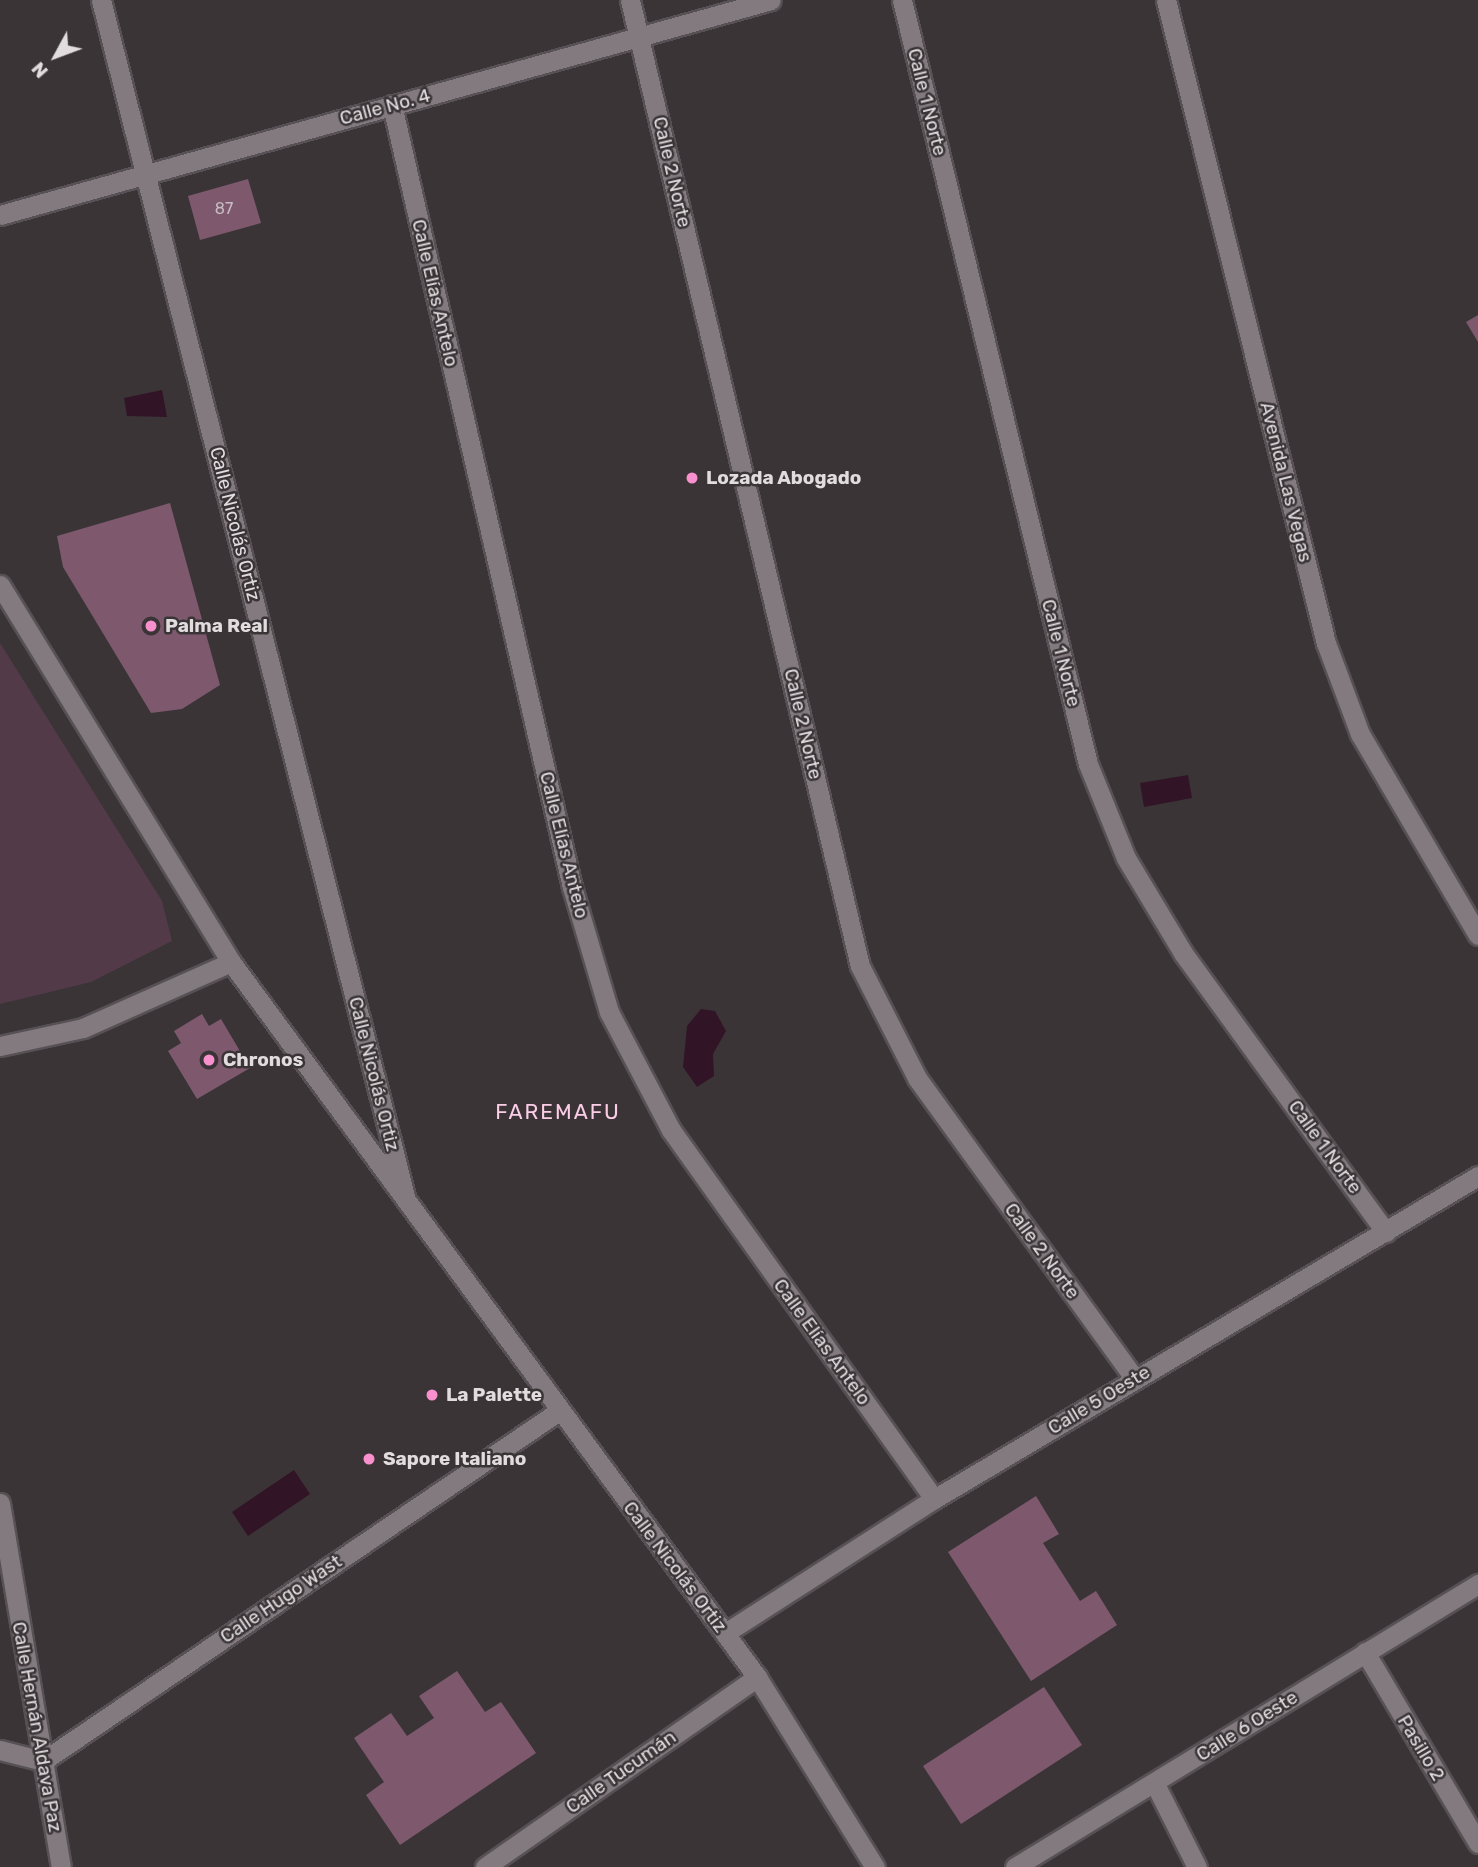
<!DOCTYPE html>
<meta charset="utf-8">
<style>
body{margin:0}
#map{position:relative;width:1478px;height:1867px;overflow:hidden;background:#3a3437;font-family:Rubik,sans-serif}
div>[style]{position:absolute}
.green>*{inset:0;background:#533a48}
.water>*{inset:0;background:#321427}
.building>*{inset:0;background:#7e596e}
.roads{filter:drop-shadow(2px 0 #575155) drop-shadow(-2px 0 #575155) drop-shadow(0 2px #575155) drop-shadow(0 -2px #575155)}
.minor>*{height:19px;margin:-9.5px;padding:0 9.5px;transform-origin:9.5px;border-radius:9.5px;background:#827a7e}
.dots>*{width:19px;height:19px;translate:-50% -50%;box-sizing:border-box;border:4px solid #3a3437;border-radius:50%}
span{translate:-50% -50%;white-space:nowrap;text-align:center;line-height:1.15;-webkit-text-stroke:5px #3a3437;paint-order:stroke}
.number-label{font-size:16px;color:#c8bcc3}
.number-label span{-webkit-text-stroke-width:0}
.street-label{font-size:19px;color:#e1dddf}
.poi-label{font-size:19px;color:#e1dddf;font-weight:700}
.left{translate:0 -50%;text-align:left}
.neighbourhood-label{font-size:21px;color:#fbcde6;letter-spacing:2px}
.north{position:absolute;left:21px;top:21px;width:70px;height:70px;-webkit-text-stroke:5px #3a3437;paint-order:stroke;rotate:229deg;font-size:19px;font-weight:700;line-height:28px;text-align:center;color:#e1dddf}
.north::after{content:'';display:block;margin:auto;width:24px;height:32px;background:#e1dddf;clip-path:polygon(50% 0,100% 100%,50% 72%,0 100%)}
</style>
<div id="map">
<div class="green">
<div style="clip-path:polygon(0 643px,162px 901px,172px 941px,91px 982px,0 1004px)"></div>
</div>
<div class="water">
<div style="clip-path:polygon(162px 390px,167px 417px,127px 416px,124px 398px)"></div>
<div style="clip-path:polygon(1188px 775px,1192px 798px,1144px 807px,1140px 783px)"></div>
<div style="clip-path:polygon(701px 1009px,715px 1011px,726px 1031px,713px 1054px,714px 1076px,697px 1087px,683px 1067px,687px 1026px)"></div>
<div style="clip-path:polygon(294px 1470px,310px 1494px,248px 1536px,232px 1512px)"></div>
</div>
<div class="building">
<div style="clip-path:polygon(248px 179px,261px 223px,200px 240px,188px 196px)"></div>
<div style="clip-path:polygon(1478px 315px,1478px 342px,1466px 322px)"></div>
<div style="clip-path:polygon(170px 503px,220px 685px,182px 709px,151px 713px,63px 567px,57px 536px)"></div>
<div style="clip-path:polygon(202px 1014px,209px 1026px,221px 1019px,250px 1068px,197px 1099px,168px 1051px,181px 1043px,174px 1031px)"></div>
<div style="clip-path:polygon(1036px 1496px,1059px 1534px,1043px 1543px,1080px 1601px,1096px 1591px,1117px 1625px,1031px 1681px,948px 1552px)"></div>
<div style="clip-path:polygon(457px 1671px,485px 1712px,501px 1702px,536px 1753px,400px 1845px,366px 1795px,384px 1782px,354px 1738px,391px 1713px,407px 1736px,434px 1718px,419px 1696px)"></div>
<div style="clip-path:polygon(1044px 1687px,1082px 1745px,961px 1824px,923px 1766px)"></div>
</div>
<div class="roads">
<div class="minor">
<div style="left:101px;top:0;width:1238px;rotate:75.74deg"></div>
<div style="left:630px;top:0;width:993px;rotate:76.61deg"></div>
<div style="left:860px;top:966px;width:126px;rotate:63deg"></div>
<div style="left:917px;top:1078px;width:370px;rotate:54.1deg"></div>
<div style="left:902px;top:0;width:786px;rotate:76.32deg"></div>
<div style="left:1088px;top:764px;width:101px;rotate:68deg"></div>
<div style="left:1126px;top:858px;width:111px;rotate:59deg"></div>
<div style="left:1183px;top:953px;width:345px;rotate:54deg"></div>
<div style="left:1166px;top:0;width:663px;rotate:76.03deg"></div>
<div style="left:1326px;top:643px;width:97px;rotate:69.5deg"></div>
<div style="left:1360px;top:734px;width:233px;rotate:59.6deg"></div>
<div style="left:392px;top:105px;width:802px;rotate:77.04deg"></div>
<div style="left:572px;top:887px;width:130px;rotate:73.5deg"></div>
<div style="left:609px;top:1012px;width:133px;rotate:62.3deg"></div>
<div style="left:671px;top:1130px;width:453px;rotate:54.5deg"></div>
<div style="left:0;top:215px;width:800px;rotate:-15.58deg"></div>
<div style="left:0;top:585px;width:442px;rotate:58.5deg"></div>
<div style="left:231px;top:962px;width:888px;rotate:53.66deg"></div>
<div style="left:757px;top:1677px;width:224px;rotate:58.2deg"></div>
<div style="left:0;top:1046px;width:85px;rotate:-12.2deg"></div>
<div style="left:83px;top:1028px;width:162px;rotate:-24deg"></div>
<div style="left:0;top:1503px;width:369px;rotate:80.5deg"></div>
<div style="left:725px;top:1633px;width:248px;rotate:-32.7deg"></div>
<div style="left:934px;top:1499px;width:633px;rotate:-30.7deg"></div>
<div style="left:1365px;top:1652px;width:222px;rotate:59.4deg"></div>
<div style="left:0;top:1750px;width:44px;rotate:14.3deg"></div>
<div style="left:43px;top:1761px;width:620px;rotate:-34.15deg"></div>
<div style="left:1155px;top:1784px;width:93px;rotate:63.2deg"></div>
<div style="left:485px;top:1867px;width:332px;rotate:-34.9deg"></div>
<div style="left:1015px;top:1867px;width:543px;rotate:-31.43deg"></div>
</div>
</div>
<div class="dots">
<div style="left:692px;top:478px;background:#f790cd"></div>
<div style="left:151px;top:626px;background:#f790cd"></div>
<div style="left:209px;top:1060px;background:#f790cd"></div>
<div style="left:432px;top:1395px;background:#f790cd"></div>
<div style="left:369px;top:1459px;background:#f790cd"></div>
</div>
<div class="number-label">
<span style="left:224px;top:209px">87</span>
</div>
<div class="street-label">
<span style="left:927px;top:102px;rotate:76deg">Calle 1 Norte</span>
<span style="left:385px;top:107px;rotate:-15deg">Calle No. 4</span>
<span style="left:672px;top:172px;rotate:77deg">Calle 2 Norte</span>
<span style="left:435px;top:293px;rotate:77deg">Calle Elías Antelo</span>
<span style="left:1286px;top:482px;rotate:76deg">Avenida Las Vegas</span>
<span style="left:235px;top:524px;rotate:76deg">Calle Nicolás Ortiz</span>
<span style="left:1061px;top:653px;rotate:76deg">Calle 1 Norte</span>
<span style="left:803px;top:724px;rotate:77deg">Calle 2 Norte</span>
<span style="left:564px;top:845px;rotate:76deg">Calle Elías Antelo</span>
<span style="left:374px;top:1074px;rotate:76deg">Calle Nicolás Ortiz</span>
<span style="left:1325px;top:1147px;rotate:54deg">Calle 1 Norte</span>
<span style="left:1042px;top:1251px;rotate:54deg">Calle 2 Norte</span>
<span style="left:822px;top:1342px;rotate:54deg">Calle Elías Antelo</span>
<span style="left:1099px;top:1400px;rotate:-31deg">Calle 5 Oeste</span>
<span style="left:675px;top:1567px;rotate:53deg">Calle Nicolás Ortiz</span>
<span style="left:281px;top:1599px;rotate:-34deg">Calle Hugo Wast</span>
<span style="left:1247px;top:1726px;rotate:-32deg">Calle 6 Oeste</span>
<span style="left:37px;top:1727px;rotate:80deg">Calle Hernán Aldava Paz</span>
<span style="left:1421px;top:1748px;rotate:59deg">Pasillo 2</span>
<span style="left:621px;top:1772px;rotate:-35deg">Calle Tucumán</span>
</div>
<div class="poi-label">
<span class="left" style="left:706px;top:478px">Lozada Abogado</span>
<span class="left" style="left:165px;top:626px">Palma Real</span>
<span class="left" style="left:223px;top:1060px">Chronos</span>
<span class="left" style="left:446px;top:1395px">La Palette</span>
<span class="left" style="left:383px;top:1459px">Sapore Italiano</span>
</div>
<div class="neighbourhood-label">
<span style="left:558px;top:1112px">FAREMAFU</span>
</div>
<div class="north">N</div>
</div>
